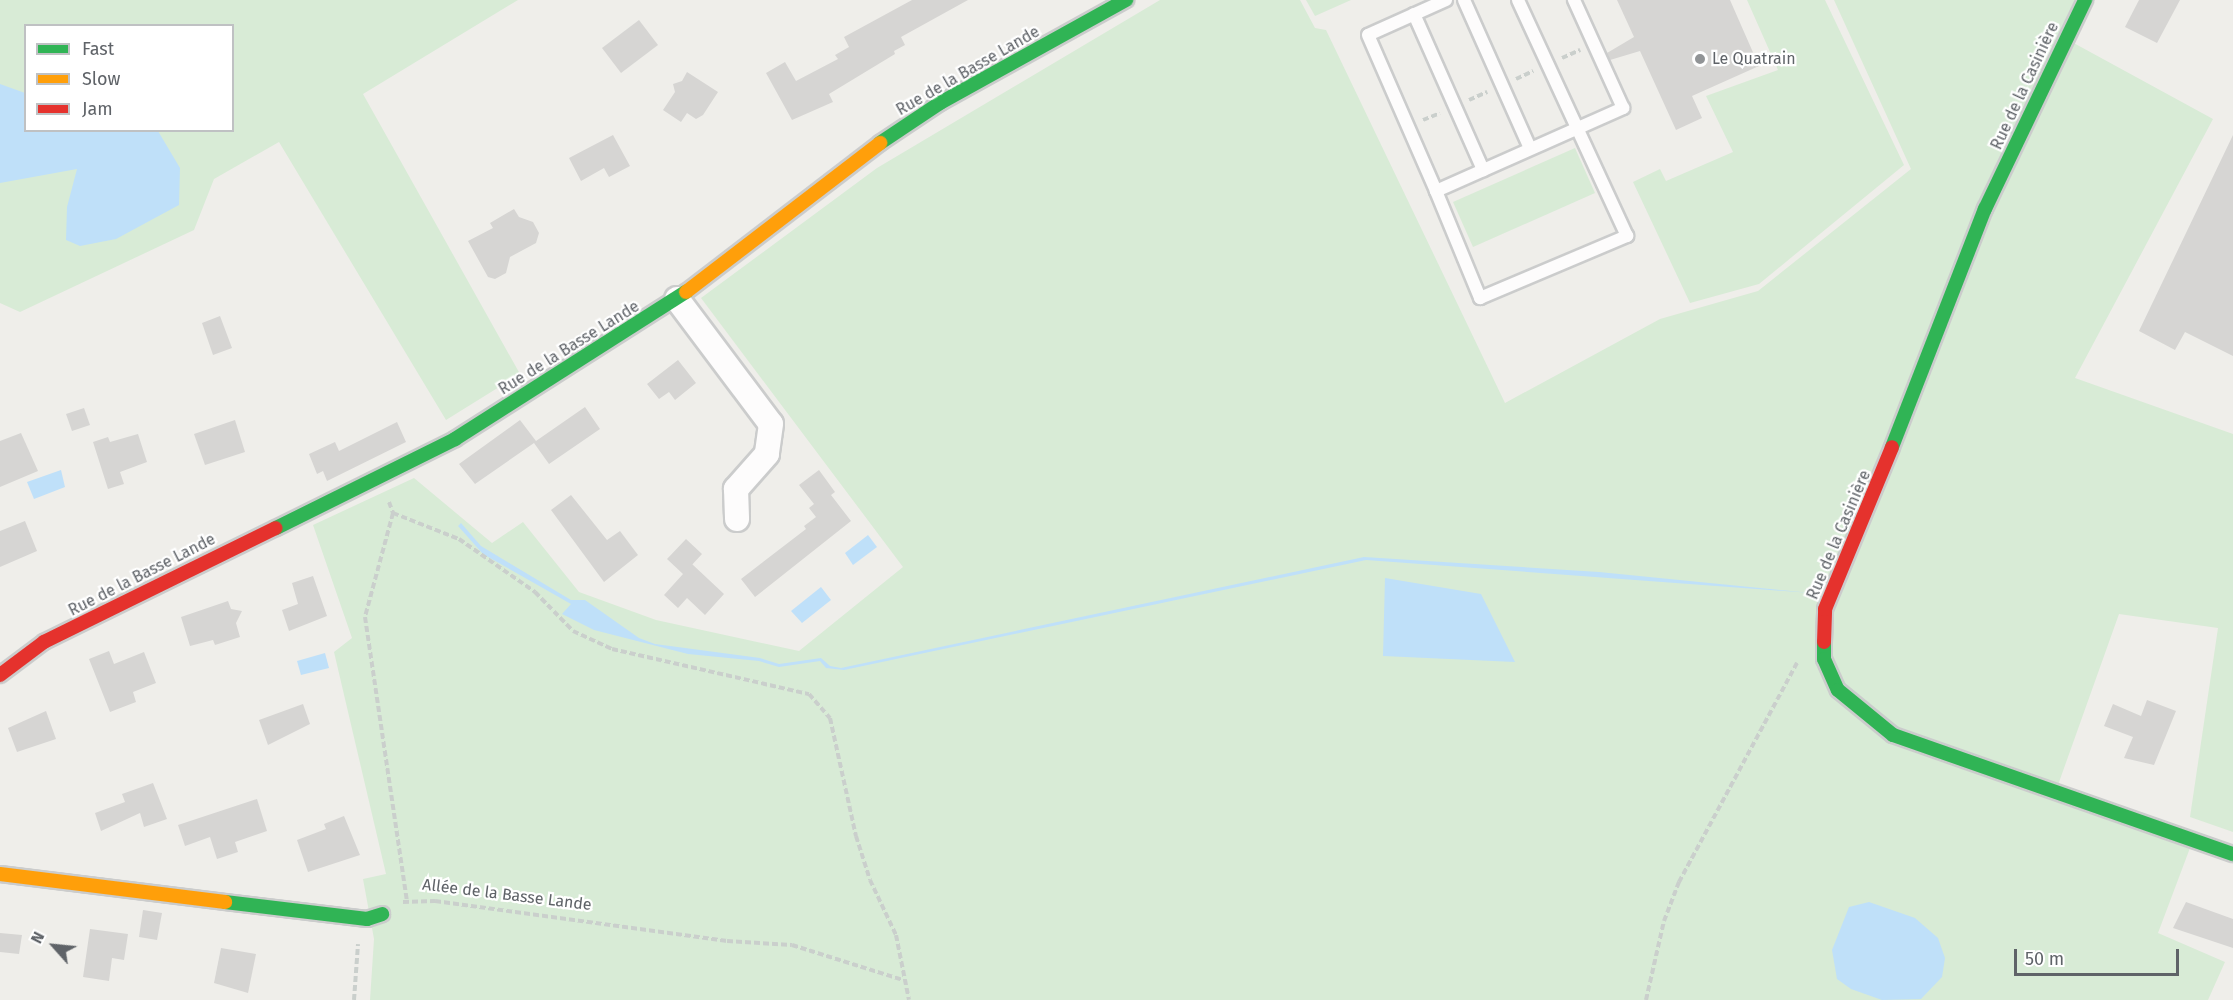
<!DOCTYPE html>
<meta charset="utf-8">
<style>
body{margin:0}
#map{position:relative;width:2233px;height:1000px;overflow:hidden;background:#efeeea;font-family:"Fira Sans",sans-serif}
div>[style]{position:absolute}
.green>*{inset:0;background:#d8ebd6}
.water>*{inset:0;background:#bfe0f9}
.building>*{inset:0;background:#d6d5d3}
.path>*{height:4px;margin-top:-2px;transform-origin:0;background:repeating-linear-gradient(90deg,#cacfcc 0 6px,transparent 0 9px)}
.roads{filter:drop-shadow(2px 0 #cbcccc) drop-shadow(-2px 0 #cbcccc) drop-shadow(0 2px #cbcccc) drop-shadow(0 -2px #cbcccc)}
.lane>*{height:12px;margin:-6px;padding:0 6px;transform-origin:6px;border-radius:6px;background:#fdfcfc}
.street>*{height:24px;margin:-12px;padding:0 12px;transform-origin:12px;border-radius:12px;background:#fdfcfc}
.fast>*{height:14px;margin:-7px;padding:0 7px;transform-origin:7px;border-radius:7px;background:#30b455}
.slow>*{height:14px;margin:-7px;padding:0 7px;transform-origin:7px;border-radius:7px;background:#ff9f0a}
.jam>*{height:14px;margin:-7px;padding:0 7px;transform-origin:7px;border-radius:7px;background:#e5322d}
.dots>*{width:16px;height:16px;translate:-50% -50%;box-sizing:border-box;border:3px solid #fff;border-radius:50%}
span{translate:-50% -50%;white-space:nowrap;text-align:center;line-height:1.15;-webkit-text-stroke:4.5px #fff;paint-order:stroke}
.poi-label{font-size:16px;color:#5f6368}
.left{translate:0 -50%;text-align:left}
.street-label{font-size:16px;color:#5f6368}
.legend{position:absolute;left:24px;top:24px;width:210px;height:108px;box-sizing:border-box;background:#fff;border:2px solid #bfc1c3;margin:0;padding:8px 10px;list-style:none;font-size:18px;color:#5f6368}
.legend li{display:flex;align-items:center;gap:12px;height:30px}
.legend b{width:30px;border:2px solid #bfc1c3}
.north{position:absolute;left:24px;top:916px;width:60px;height:60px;-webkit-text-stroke:4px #fff;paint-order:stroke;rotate:297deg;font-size:16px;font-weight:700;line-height:24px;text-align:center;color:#5f6368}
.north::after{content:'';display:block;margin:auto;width:21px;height:27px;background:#5f6368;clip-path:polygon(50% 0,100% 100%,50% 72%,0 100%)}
.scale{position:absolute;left:2014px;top:949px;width:165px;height:27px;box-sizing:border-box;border:3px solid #5f6368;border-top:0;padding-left:8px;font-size:18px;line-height:21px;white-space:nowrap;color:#5f6368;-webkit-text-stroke:4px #fff;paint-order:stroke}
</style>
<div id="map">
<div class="green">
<div style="clip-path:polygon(evenodd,0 0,518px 0,363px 94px,520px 374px,446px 420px,279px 142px,214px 179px,194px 230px,20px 312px,0 303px,0 0,26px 26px,232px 26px,232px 130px,26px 130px,26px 26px)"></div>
<div style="clip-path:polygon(1160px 0,1300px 0,1315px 28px,1326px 30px,1505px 403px,1660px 319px,1758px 291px,1911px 169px,1834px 0,2077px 0,2059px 35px,2213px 119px,2075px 378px,2233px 434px,2233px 832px,2190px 817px,2218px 628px,2119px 614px,2053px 799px,2190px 848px,2158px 933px,2225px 962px,2208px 1000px,370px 1000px,374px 939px,363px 879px,386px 874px,334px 652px,352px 638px,313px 525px,414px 478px,492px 543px,523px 522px,579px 592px,656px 620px,799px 651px,903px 567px,701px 298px,877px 168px)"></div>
<div style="clip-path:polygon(1306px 0,1351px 0,1315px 16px)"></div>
<div style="clip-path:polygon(1747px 0,1825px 0,1904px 165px,1759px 284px,1690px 303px,1633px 182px,1660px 169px,1666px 181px,1733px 152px,1706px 96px,1778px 70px)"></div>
<div style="clip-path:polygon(1575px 148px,1595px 193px,1473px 247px,1453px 202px)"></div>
</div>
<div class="water">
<div style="clip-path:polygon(0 84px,25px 93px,26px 130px,158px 131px,180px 168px,179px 205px,116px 239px,80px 246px,66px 240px,67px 207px,77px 169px,0 183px)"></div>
<div style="clip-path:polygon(61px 470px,65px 487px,34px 499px,27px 482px)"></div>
<div style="clip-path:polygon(461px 523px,481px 546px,571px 600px,585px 600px,639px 638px,655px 644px,760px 658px,779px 664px,821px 658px,830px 666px,841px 668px,1364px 557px,1599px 572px,1811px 593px,1366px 560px,844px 670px,826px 668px,820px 661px,779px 667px,759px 661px,688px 654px,594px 630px,562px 614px,571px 604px,483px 554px,458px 526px)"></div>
<div style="clip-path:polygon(868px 535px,877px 547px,853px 565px,845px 553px)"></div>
<div style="clip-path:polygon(1385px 578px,1481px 594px,1515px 662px,1383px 656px)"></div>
<div style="clip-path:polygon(821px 587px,831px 600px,802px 623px,791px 611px)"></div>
<div style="clip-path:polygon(325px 653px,329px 668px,301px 675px,297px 661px)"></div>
<div style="clip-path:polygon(1869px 902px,1915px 918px,1938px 938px,1945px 958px,1942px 977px,1921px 999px,1882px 1000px,1851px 989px,1837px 979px,1832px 950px,1849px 907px)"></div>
</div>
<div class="building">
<div style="clip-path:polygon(912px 0,968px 0,901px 37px,905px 45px,894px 51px,895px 54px,829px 94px,833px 102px,792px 120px,766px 73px,785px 62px,796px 81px,838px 59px,835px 55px,849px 47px,844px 37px)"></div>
<div style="clip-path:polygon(1617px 0,1730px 0,1759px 66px,1692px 96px,1702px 118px,1676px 130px,1640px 51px,1610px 60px,1607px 53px,1634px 37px)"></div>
<div style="clip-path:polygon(2139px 0,2180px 0,2157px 43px,2125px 27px)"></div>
<div style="clip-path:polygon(639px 20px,658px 45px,621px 73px,602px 48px)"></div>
<div style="clip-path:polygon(687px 72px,718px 92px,703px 115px,696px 119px,687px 113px,681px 122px,663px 110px,675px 92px,673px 84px,682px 81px)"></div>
<div style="clip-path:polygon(613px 135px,630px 166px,609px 177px,604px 168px,581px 181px,569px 158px)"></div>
<div style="clip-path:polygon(2233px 135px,2233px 356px,2185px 332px,2175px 350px,2139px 331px)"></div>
<div style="clip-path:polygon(514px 209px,519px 217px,533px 222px,539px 233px,536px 243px,510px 257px,506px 273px,495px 279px,488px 277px,468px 241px,493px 228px,490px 223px)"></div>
<div style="clip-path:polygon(220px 316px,232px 348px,213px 355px,202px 323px)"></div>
<div style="clip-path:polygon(678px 360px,696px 383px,675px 400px,669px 392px,659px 399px,647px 384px)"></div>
<div style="clip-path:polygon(585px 407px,600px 429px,549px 464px,534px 443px,475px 484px,459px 464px,520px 420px,536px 441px)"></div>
<div style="clip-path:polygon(84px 408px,90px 425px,72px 431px,66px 414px)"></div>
<div style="clip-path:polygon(235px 420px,245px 452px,205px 465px,194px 434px)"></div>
<div style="clip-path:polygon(397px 422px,406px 442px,327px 481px,323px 471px,317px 474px,309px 454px,335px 442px,339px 451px)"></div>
<div style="clip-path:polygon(21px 433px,38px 471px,0 487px,0 441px)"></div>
<div style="clip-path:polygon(138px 434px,147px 462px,120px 472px,124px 484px,108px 489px,93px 442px,108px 437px,110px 442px)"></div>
<div style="clip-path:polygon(819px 470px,835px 492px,831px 495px,851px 521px,755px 597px,741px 579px,806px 529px,804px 526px,816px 517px,809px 508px,814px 504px,799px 485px)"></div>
<div style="clip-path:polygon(571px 495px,607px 540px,620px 531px,638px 555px,604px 582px,551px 510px)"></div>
<div style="clip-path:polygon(25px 521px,37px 551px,0 567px,0 531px)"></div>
<div style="clip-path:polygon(686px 539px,702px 554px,690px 567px,692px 564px,724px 594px,705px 615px,687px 598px,678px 608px,664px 595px,683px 574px,667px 559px)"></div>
<div style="clip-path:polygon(313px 576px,327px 616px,289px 631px,282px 610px,298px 604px,292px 583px)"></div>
<div style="clip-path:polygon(228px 601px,231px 609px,242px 611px,236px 623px,240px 637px,215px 645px,213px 640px,190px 646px,181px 617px)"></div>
<div style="clip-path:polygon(109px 651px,114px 664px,144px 652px,156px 683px,133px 692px,136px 702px,110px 712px,89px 659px)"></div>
<div style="clip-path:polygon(2147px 700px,2176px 711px,2154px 765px,2124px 758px,2133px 737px,2104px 726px,2113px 704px,2141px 716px)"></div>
<div style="clip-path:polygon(303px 704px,310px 724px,268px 745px,259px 720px)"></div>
<div style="clip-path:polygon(46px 711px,56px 739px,17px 752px,8px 728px)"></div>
<div style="clip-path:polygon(153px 783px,167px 819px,144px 827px,140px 813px,101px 831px,95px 813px,125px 802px,122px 794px)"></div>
<div style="clip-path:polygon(257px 799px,267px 831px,235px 842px,238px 852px,217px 859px,210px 837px,185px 846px,178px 825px)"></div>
<div style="clip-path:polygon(344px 816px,360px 855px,308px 872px,297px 840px,326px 829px,324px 824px)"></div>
<div style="clip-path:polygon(2186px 902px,2233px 919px,2233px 948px,2173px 928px)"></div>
<div style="clip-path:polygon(143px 910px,162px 913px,157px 940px,139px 937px)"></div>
<div style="clip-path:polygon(90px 929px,128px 934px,124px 960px,112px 958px,109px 981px,83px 977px)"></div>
<div style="clip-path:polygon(0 933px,22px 935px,19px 954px,0 952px)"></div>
<div style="clip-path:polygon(221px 948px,256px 954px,248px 993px,214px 983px)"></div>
</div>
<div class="path">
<div style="left:1562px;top:58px;width:20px;rotate:-24deg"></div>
<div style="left:1516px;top:79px;width:19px;rotate:-25deg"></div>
<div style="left:1469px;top:100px;width:20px;rotate:-24deg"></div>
<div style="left:1423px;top:120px;width:18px;rotate:-22deg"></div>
<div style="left:389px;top:502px;width:12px;rotate:70deg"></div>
<div style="left:393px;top:513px;width:71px;rotate:21.5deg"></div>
<div style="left:459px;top:539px;width:93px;rotate:34.9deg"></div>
<div style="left:535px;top:592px;width:54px;rotate:45.7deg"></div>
<div style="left:573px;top:631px;width:43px;rotate:24.8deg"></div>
<div style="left:612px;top:649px;width:202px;rotate:12.9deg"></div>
<div style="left:809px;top:694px;width:32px;rotate:49deg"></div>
<div style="left:830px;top:718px;width:121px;rotate:77.6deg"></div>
<div style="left:856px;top:836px;width:46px;rotate:72.3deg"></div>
<div style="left:870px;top:880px;width:61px;rotate:64.7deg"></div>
<div style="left:896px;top:935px;width:66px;rotate:78.7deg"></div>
<div style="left:393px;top:513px;width:108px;rotate:105.1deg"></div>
<div style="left:365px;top:617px;width:286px;rotate:81.6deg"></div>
<div style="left:403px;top:902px;width:32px;rotate:-2deg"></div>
<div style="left:435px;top:901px;width:295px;rotate:7.8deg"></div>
<div style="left:727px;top:941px;width:65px;rotate:3.5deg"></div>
<div style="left:792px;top:945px;width:116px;rotate:17.5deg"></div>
<div style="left:354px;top:1000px;width:56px;rotate:-85.9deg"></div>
<div style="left:1646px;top:1000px;width:81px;rotate:-77.2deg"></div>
<div style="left:1664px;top:921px;width:42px;rotate:-69deg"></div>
<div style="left:1679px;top:882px;width:249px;rotate:-61.7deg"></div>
</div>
<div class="roads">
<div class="lane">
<div style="left:1446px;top:0;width:85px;rotate:155.8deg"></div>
<div style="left:1368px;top:35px;width:170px;rotate:66.4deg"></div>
<div style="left:1436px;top:191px;width:205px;rotate:-23.9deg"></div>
<div style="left:1623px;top:108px;width:119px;rotate:-114.4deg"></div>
<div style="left:1464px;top:0;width:162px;rotate:66deg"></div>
<div style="left:1414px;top:14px;width:171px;rotate:66.1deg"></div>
<div style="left:1436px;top:191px;width:116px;rotate:67.6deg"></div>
<div style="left:1480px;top:298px;width:160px;rotate:-22.9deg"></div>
<div style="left:1627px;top:236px;width:260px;rotate:-114.8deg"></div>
</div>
<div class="street">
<div style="left:677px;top:299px;width:156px;rotate:53.1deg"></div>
<div style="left:771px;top:424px;width:30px;rotate:98deg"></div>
<div style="left:767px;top:454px;width:47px;rotate:131.5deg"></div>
<div style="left:736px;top:489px;width:30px;rotate:88deg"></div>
</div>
<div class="fast">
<div style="left:880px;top:143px;width:72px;rotate:-33.7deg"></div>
<div style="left:940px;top:103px;width:213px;rotate:-29deg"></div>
<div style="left:1892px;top:447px;width:256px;rotate:-68.7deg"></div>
<div style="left:1985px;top:209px;width:232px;rotate:-64.4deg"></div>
<div style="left:276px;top:528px;width:200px;rotate:-26.4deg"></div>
<div style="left:455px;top:439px;width:274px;rotate:-32.5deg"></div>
<div style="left:1824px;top:642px;width:17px;rotate:90deg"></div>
<div style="left:1824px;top:659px;width:34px;rotate:66deg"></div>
<div style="left:1838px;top:690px;width:71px;rotate:39.3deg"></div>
<div style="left:1893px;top:735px;width:360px;rotate:19.3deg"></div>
<div style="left:225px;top:902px;width:143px;rotate:6.8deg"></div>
<div style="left:367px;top:919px;width:16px;rotate:-18deg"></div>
</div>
<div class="slow">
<div style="left:686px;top:292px;width:245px;rotate:-37.5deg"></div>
<div style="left:0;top:874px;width:227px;rotate:7.1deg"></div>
</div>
<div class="jam">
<div style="left:1824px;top:642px;width:33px;rotate:-88deg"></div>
<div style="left:1825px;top:609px;width:175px;rotate:-67.5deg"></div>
<div style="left:0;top:675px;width:55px;rotate:-36.9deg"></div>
<div style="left:44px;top:642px;width:258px;rotate:-26.2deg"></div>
</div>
</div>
<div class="dots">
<div style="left:1700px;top:59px;background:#919496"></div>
</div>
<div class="poi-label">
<span class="left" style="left:1712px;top:59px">Le Quatrain</span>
</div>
<div class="street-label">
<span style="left:968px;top:71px;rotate:-30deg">Rue de la Basse Lande</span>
<span style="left:2025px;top:86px;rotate:-65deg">Rue de la Casinière</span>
<span style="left:569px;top:348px;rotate:-32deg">Rue de la Basse Lande</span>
<span style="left:1839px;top:535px;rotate:-67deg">Rue de la Casinière</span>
<span style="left:142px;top:575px;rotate:-27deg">Rue de la Basse Lande</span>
<span style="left:507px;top:895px;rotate:7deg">Allée de la Basse Lande</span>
</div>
<ul class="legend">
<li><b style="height:8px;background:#30b455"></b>Fast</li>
<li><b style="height:8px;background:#ff9f0a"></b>Slow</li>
<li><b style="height:8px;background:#e5322d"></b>Jam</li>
</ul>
<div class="north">N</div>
<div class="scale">50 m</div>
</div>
